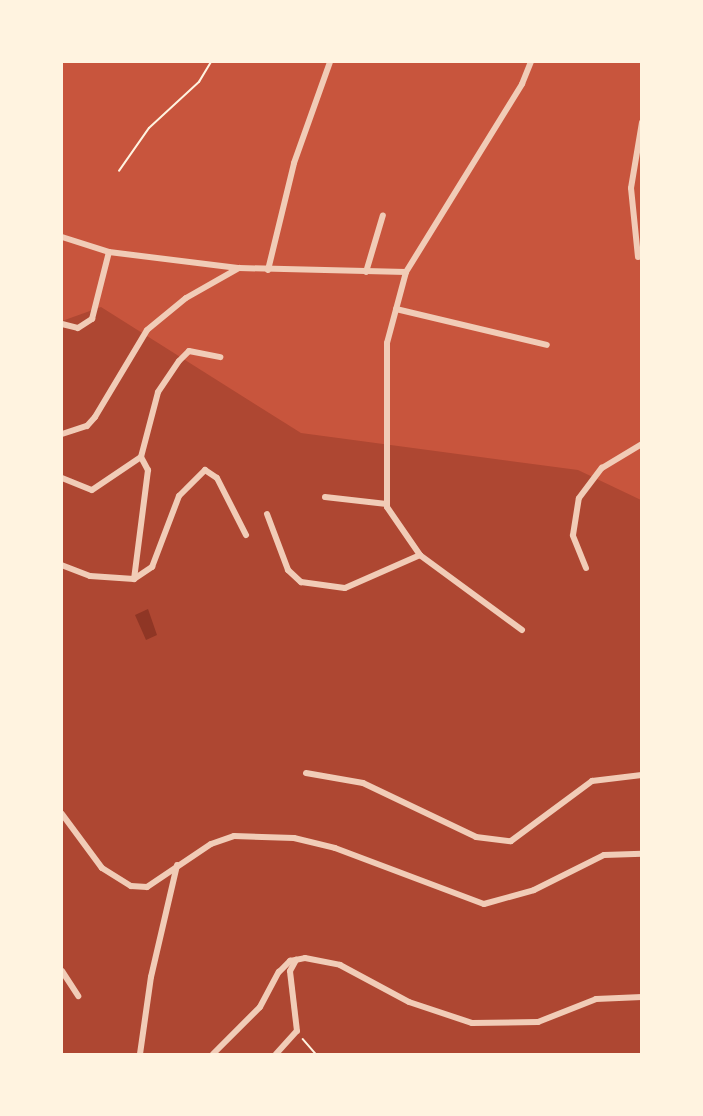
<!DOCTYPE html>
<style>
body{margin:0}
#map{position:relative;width:703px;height:1116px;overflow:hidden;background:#c8553d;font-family:"Sofia Sans Condensed",sans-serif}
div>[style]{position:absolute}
.green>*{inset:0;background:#ae4732}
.water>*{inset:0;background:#8f3625}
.path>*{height:1.5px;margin:-0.75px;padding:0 0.75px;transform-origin:0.75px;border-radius:0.75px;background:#fff3e0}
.minor>*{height:6px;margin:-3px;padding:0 3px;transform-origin:3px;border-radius:3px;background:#f1ccb7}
span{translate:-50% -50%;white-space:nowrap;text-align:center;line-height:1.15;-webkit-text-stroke:5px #fff3e0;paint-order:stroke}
.frame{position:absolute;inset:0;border:63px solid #fff3e0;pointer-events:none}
</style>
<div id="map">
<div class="green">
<div style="clip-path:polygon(101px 307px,301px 433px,578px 470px,641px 500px,641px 1054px,62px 1054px,62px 321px)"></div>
</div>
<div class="water">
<div style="clip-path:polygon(148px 609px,157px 635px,146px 640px,135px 615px)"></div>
</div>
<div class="path">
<div style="left:119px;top:171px;width:52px;rotate:-55.1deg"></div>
<div style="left:149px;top:128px;width:68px;rotate:-42.6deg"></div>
<div style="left:199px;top:82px;width:23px;rotate:-59deg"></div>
<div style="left:303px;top:1039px;width:20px;rotate:49deg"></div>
<div style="left:333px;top:1054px;width:25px"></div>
</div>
<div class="minor">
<div style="left:62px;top:237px;width:49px;rotate:17.7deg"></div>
<div style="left:109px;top:252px;width:130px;rotate:7.1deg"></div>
<div style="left:638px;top:257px;width:69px;rotate:-95.8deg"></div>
<div style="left:631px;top:188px;width:67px;rotate:-80.5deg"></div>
<div style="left:268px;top:270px;width:110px;rotate:-76.3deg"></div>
<div style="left:294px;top:163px;width:107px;rotate:-70.4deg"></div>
<div style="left:366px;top:272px;width:59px;rotate:-73.4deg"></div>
<div style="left:396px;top:309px;width:155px;rotate:13.4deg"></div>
<div style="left:62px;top:324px;width:16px;rotate:14deg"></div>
<div style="left:78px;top:328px;width:17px;rotate:-33deg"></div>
<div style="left:92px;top:319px;width:69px;rotate:-75.8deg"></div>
<div style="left:62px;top:434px;width:26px;rotate:-18deg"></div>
<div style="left:87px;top:426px;width:12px;rotate:-48deg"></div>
<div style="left:95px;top:417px;width:101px;rotate:-59.1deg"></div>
<div style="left:147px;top:330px;width:50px;rotate:-39.4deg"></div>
<div style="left:186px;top:298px;width:61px;rotate:-29.5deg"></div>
<div style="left:239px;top:268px;width:167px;rotate:1.4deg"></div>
<div style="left:141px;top:457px;width:67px;rotate:-75.3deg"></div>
<div style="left:158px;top:392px;width:37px;rotate:-56deg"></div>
<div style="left:179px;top:361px;width:14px;rotate:-45deg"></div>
<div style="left:189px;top:351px;width:32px;rotate:11deg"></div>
<div style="left:62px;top:478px;width:32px;rotate:22deg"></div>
<div style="left:92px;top:490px;width:59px;rotate:-34deg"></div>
<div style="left:141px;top:457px;width:15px;rotate:62deg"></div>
<div style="left:148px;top:470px;width:110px;rotate:97.3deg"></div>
<div style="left:134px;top:579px;width:44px;rotate:-176.1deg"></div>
<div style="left:90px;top:576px;width:30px;rotate:-159deg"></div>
<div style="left:325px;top:497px;width:62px;rotate:6.4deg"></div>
<div style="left:267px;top:514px;width:60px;rotate:69.4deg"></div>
<div style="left:288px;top:570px;width:18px;rotate:43deg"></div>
<div style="left:301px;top:582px;width:44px;rotate:7.8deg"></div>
<div style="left:345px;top:588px;width:82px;rotate:-23.7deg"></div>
<div style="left:586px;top:568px;width:35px;rotate:-112deg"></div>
<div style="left:573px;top:535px;width:37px;rotate:-81deg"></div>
<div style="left:579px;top:498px;width:38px;rotate:-53deg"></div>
<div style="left:602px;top:468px;width:47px;rotate:-31deg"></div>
<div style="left:134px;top:579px;width:22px;rotate:-34deg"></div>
<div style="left:152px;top:567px;width:76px;rotate:-69.2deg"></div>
<div style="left:179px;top:496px;width:37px;rotate:-45deg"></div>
<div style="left:205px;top:470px;width:14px;rotate:34deg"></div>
<div style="left:217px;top:478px;width:64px;rotate:63deg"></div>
<div style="left:522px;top:630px;width:127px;rotate:-143.7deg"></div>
<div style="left:420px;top:555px;width:58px;rotate:-124.5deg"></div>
<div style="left:387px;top:507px;width:164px;rotate:-90deg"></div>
<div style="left:387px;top:343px;width:73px;rotate:-75deg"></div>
<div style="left:406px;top:272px;width:221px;rotate:-58.3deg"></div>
<div style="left:522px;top:84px;width:24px;rotate:-68deg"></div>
<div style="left:306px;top:773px;width:58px;rotate:10deg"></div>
<div style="left:363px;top:783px;width:125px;rotate:25.5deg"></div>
<div style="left:476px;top:837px;width:35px;rotate:7deg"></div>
<div style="left:511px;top:841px;width:101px;rotate:-36.5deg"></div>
<div style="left:592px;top:781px;width:50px;rotate:-6.8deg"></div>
<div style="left:62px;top:814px;width:67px;rotate:53.5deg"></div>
<div style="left:102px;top:868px;width:34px;rotate:32deg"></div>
<div style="left:131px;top:886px;width:16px;rotate:4deg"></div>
<div style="left:147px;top:887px;width:77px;rotate:-33.9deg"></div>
<div style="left:211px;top:844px;width:24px;rotate:-19deg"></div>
<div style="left:234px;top:836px;width:60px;rotate:1.9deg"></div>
<div style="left:294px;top:838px;width:42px;rotate:13.7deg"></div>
<div style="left:335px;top:848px;width:159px;rotate:20.6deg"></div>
<div style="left:484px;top:904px;width:52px;rotate:-15.6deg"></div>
<div style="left:534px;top:890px;width:78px;rotate:-26.6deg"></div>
<div style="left:604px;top:855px;width:38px;rotate:-2deg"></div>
<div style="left:62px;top:971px;width:30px;rotate:57deg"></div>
<div style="left:140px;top:1054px;width:78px;rotate:-81.9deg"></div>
<div style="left:151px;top:977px;width:115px;rotate:-76.9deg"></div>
<div style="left:213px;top:1054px;width:66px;rotate:-45deg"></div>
<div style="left:260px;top:1007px;width:40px;rotate:-62deg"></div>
<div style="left:279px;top:972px;width:16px;rotate:-45deg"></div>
<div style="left:290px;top:961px;width:15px;rotate:-11deg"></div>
<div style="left:305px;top:958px;width:36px;rotate:11deg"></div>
<div style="left:340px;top:965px;width:78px;rotate:28.2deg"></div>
<div style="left:409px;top:1002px;width:66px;rotate:18.4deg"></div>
<div style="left:472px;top:1023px;width:66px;rotate:-0.9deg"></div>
<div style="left:538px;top:1022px;width:62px;rotate:-21.6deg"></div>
<div style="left:596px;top:999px;width:46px;rotate:-2.5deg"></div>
<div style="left:276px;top:1054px;width:31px;rotate:-48deg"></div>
<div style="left:297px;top:1031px;width:60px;rotate:-96.7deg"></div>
<div style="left:290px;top:971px;width:13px;rotate:-61deg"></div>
</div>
<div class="frame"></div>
</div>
